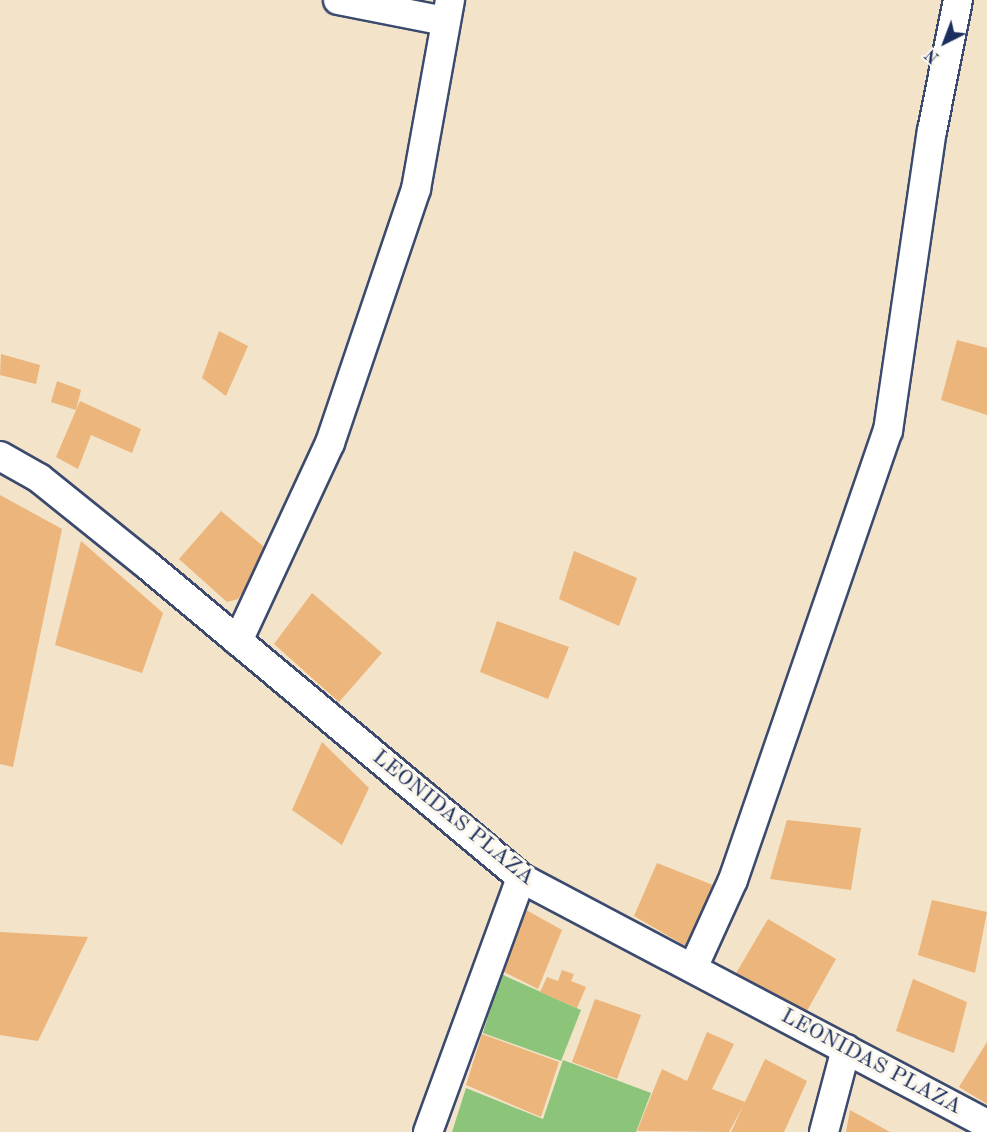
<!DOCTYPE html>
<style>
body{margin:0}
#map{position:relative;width:987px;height:1132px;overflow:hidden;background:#f3e3c8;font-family:"Old Standard TT",serif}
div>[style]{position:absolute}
.green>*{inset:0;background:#8cc579}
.building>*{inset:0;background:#ebb57b}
.roads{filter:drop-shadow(2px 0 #3b4a6e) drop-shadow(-2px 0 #3b4a6e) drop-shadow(0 2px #3b4a6e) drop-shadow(0 -2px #3b4a6e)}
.street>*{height:28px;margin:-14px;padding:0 14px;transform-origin:14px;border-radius:14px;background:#fff}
span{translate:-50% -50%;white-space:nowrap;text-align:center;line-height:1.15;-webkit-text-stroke:6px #fbf7ec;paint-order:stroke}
.street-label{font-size:22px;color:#1b2f5e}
.north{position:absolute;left:915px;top:12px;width:60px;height:60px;-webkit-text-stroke:4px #fbf7ec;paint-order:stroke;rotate:222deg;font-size:16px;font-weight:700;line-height:24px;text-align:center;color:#1b2f5e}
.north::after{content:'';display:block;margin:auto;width:21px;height:27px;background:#1b2f5e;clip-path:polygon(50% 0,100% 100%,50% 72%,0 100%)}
</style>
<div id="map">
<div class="green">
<div style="clip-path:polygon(501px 974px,581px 1010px,561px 1061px,483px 1033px)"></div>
<div style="clip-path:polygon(563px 1060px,651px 1093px,636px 1132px,452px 1132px,466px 1088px,543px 1119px)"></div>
</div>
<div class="building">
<div style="clip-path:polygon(219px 331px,248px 346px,226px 396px,202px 378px)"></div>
<div style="clip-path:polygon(957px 340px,987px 348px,987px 415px,941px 400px)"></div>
<div style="clip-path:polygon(1px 354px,40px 365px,36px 384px,0 375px)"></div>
<div style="clip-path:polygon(57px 381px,81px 390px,76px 410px,51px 402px)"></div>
<div style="clip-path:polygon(80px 401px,141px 429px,132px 453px,91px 435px,78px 469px,56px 457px)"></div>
<div style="clip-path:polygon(0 495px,62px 529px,13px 767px,0 764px)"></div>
<div style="clip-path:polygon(221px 511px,270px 552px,238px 599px,227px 602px,179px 559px)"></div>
<div style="clip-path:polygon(81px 541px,163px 613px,142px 673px,55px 645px)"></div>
<div style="clip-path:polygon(574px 551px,637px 578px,619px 626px,559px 599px)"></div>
<div style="clip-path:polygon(312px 593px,382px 653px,339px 702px,274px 644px)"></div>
<div style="clip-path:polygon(497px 621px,569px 647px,548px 699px,480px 672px)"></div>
<div style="clip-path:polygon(322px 742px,369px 788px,342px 845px,292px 810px)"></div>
<div style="clip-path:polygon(787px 820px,861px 828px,851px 890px,770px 879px)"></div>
<div style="clip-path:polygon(657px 863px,718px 887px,689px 948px,634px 916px)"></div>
<div style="clip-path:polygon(932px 900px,987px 912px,975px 973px,918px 955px)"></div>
<div style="clip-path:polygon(519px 906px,562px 930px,538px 989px,498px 969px)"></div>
<div style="clip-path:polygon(768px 919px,836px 959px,804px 1016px,735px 975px)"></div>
<div style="clip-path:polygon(0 932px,88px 937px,38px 1041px,0 1035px)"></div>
<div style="clip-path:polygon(562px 970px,574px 974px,571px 981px,586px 987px,577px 1008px,540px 992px,547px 977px,558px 981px)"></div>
<div style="clip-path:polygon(913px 979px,967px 1002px,954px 1053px,896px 1031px)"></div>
<div style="clip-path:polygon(595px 999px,641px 1015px,617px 1079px,572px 1062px)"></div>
<div style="clip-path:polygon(707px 1032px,734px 1044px,712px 1089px,745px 1102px,765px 1059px,807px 1081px,784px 1132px,731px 1132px,744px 1104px,729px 1132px,637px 1131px,662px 1069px,687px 1081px)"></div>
<div style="clip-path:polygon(482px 1034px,559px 1062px,541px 1117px,466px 1085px)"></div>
<div style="clip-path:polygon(987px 1042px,987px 1104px,959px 1087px)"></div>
<div style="clip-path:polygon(850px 1110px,890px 1132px,846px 1132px)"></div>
</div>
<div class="roads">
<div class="street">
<div style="left:338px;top:0;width:109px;rotate:11.1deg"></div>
<div style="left:0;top:456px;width:45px;rotate:29.4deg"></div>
<div style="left:39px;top:478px;width:137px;rotate:38.8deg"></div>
<div style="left:146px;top:564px;width:489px;rotate:39.9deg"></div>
<div style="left:521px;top:878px;width:527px;rotate:27.83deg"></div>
<div style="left:238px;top:641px;width:218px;rotate:-65.1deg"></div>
<div style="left:330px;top:443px;width:268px;rotate:-71.3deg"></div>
<div style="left:416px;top:189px;width:192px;rotate:-79.8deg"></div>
<div style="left:693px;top:968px;width:97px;rotate:-65.6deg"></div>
<div style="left:733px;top:880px;width:475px;rotate:-71deg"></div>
<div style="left:888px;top:431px;width:303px;rotate:-81.7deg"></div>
<div style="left:932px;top:131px;width:134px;rotate:-78.8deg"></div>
<div style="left:428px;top:1132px;width:270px;rotate:-69.9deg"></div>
<div style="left:824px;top:1132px;width:86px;rotate:-75.2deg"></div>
</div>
</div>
<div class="street-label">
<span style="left:453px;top:818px;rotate:39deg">LEONIDAS PLAZA</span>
<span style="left:871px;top:1062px;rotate:28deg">LEONIDAS PLAZA</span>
</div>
<div class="north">N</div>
</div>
